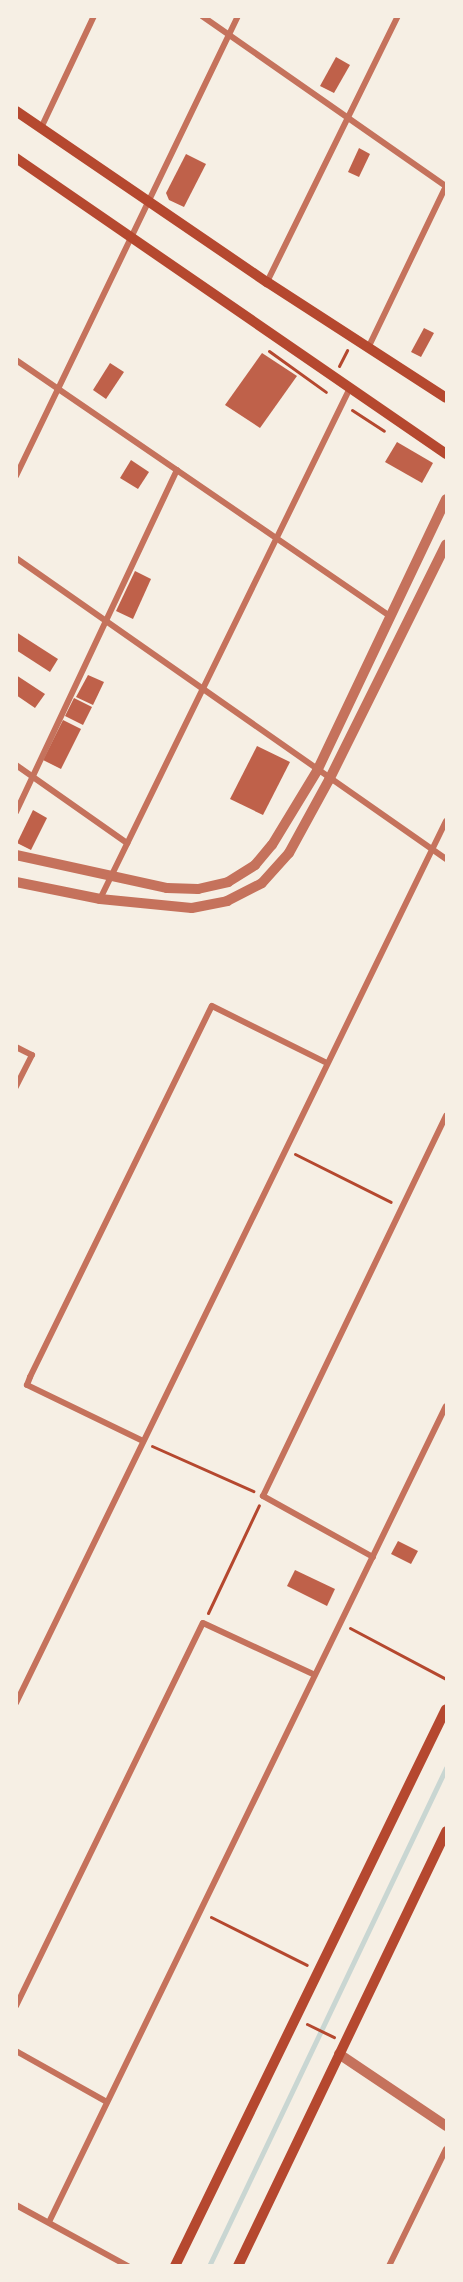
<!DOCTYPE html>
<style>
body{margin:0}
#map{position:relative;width:463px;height:2282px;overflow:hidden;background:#f6efe4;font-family:"Open Sans",sans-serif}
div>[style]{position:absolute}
.stream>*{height:5px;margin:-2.5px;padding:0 2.5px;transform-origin:2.5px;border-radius:2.5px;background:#c9d6d2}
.building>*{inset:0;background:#bf614a}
.path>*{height:3px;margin:-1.5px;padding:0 1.5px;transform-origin:1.5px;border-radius:1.5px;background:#b5482f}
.minor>*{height:6px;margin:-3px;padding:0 3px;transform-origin:3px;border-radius:3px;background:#c5725c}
.tertiary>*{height:10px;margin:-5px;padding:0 5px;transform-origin:5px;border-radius:5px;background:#c5725c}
.secondary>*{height:10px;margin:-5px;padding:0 5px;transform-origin:5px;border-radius:5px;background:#b5482f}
span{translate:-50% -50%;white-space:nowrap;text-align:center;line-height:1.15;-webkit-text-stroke:6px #f6efe4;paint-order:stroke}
.frame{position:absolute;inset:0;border:18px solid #f6efe4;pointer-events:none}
</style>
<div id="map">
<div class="stream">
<div style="left:209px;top:2266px;width:552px;rotate:-64.55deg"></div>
</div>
<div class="building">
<div style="clip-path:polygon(336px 57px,350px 65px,334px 93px,320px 86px)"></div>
<div style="clip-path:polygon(359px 148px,370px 154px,359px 177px,348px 172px)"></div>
<div style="clip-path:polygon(186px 154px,206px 164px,184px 207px,169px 200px,166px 193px)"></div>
<div style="clip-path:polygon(424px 328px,434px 333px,421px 357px,411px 352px)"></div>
<div style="clip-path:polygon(262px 353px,297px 376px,260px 428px,225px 405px)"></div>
<div style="clip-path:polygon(110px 363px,124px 372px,106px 399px,93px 390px)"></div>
<div style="clip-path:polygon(397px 442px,433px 463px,422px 483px,385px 462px)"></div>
<div style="clip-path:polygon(131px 460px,149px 472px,138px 489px,120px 478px)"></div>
<div style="clip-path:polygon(135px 571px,151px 579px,133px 619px,116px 611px)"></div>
<div style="clip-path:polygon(16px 632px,58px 659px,50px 672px,16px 650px)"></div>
<div style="clip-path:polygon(16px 675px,45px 694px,35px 708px,16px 695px)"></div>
<div style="clip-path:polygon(88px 675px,104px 682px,93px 705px,76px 697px)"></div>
<div style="clip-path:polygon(74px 698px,92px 707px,83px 725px,65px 716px)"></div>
<div style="clip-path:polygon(63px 720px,81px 729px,61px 769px,43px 760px)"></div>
<div style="clip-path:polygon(257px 746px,290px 762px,263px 815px,230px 799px)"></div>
<div style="clip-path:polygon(33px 810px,47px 818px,31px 850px,17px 843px)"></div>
<div style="clip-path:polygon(398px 1541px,418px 1551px,411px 1564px,391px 1554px)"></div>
<div style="clip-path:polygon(295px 1570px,335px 1589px,327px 1606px,287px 1586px)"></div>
</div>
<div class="path">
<div style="left:269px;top:351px;width:70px;rotate:35.7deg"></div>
<div style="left:339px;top:366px;width:18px;rotate:-63deg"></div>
<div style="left:352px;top:410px;width:38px;rotate:33deg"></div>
<div style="left:295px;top:1154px;width:107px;rotate:26.6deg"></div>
<div style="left:152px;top:1446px;width:111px;rotate:24deg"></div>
<div style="left:208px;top:1613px;width:119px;rotate:-64.7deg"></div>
<div style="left:350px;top:1628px;width:109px;rotate:28deg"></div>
<div style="left:211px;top:1917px;width:107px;rotate:26.6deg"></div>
<div style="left:307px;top:2024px;width:30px;rotate:26deg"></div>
</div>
<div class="minor">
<div style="left:202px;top:16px;width:297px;rotate:34.9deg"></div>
<div style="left:446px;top:186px;width:180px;rotate:115.7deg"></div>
<div style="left:41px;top:128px;width:124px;rotate:-64.7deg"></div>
<div style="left:267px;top:282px;width:297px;rotate:-63.8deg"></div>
<div style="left:16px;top:360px;width:453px;rotate:34.4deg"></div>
<div style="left:16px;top:476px;width:511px;rotate:-64.24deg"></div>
<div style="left:16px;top:558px;width:525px;rotate:34.99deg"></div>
<div style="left:16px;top:765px;width:136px;rotate:35.1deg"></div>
<div style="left:16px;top:812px;width:378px;rotate:-64.8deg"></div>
<div style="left:100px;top:899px;width:567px;rotate:-63.93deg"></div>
<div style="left:16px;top:1047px;width:18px;rotate:27deg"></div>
<div style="left:32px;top:1055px;width:36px;rotate:117deg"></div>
<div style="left:143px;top:1441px;width:129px;rotate:-154.2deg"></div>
<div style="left:27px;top:1385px;width:9px;rotate:-69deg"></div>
<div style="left:30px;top:1377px;width:413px;rotate:-63.9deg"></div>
<div style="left:212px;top:1006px;width:128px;rotate:26.4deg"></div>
<div style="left:373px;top:1557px;width:126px;rotate:-151deg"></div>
<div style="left:263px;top:1496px;width:422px;rotate:-64.3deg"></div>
<div style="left:16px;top:1703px;width:981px;rotate:-64.01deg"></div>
<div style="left:16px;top:2006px;width:426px;rotate:-64deg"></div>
<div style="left:203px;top:1623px;width:123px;rotate:24.9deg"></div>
<div style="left:16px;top:2051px;width:104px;rotate:29.3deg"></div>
<div style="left:16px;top:2205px;width:128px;rotate:28.6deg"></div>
<div style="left:49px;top:2222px;width:907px;rotate:-64.06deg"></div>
<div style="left:389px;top:2266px;width:130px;rotate:-64deg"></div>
</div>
<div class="tertiary">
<div style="left:16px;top:855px;width:155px;rotate:12.3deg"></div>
<div style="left:167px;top:888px;width:31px;rotate:2deg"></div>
<div style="left:198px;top:889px;width:31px;rotate:-13deg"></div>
<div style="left:228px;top:882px;width:32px;rotate:-32deg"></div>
<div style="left:255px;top:865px;width:26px;rotate:-50deg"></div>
<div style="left:272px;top:845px;width:87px;rotate:-58.7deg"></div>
<div style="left:317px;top:771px;width:301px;rotate:-64.6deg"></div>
<div style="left:16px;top:882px;width:86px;rotate:11.4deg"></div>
<div style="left:100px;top:899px;width:92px;rotate:5.6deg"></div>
<div style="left:192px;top:908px;width:36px;rotate:-11deg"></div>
<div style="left:227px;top:901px;width:39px;rotate:-27deg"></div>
<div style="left:262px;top:883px;width:40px;rotate:-48deg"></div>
<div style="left:289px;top:853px;width:83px;rotate:-61.3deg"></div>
<div style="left:329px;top:780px;width:263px;rotate:-63.6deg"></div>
<div style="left:339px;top:2054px;width:129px;rotate:33.9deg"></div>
</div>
<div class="secondary">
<div style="left:16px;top:111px;width:304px;rotate:34.3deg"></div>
<div style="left:267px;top:282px;width:213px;rotate:32.9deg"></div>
<div style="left:16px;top:158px;width:522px;rotate:34.54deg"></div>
<div style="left:175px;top:2266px;width:619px;rotate:-64.06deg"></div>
<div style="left:238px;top:2266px;width:482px;rotate:-64.4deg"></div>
</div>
<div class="frame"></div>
</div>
